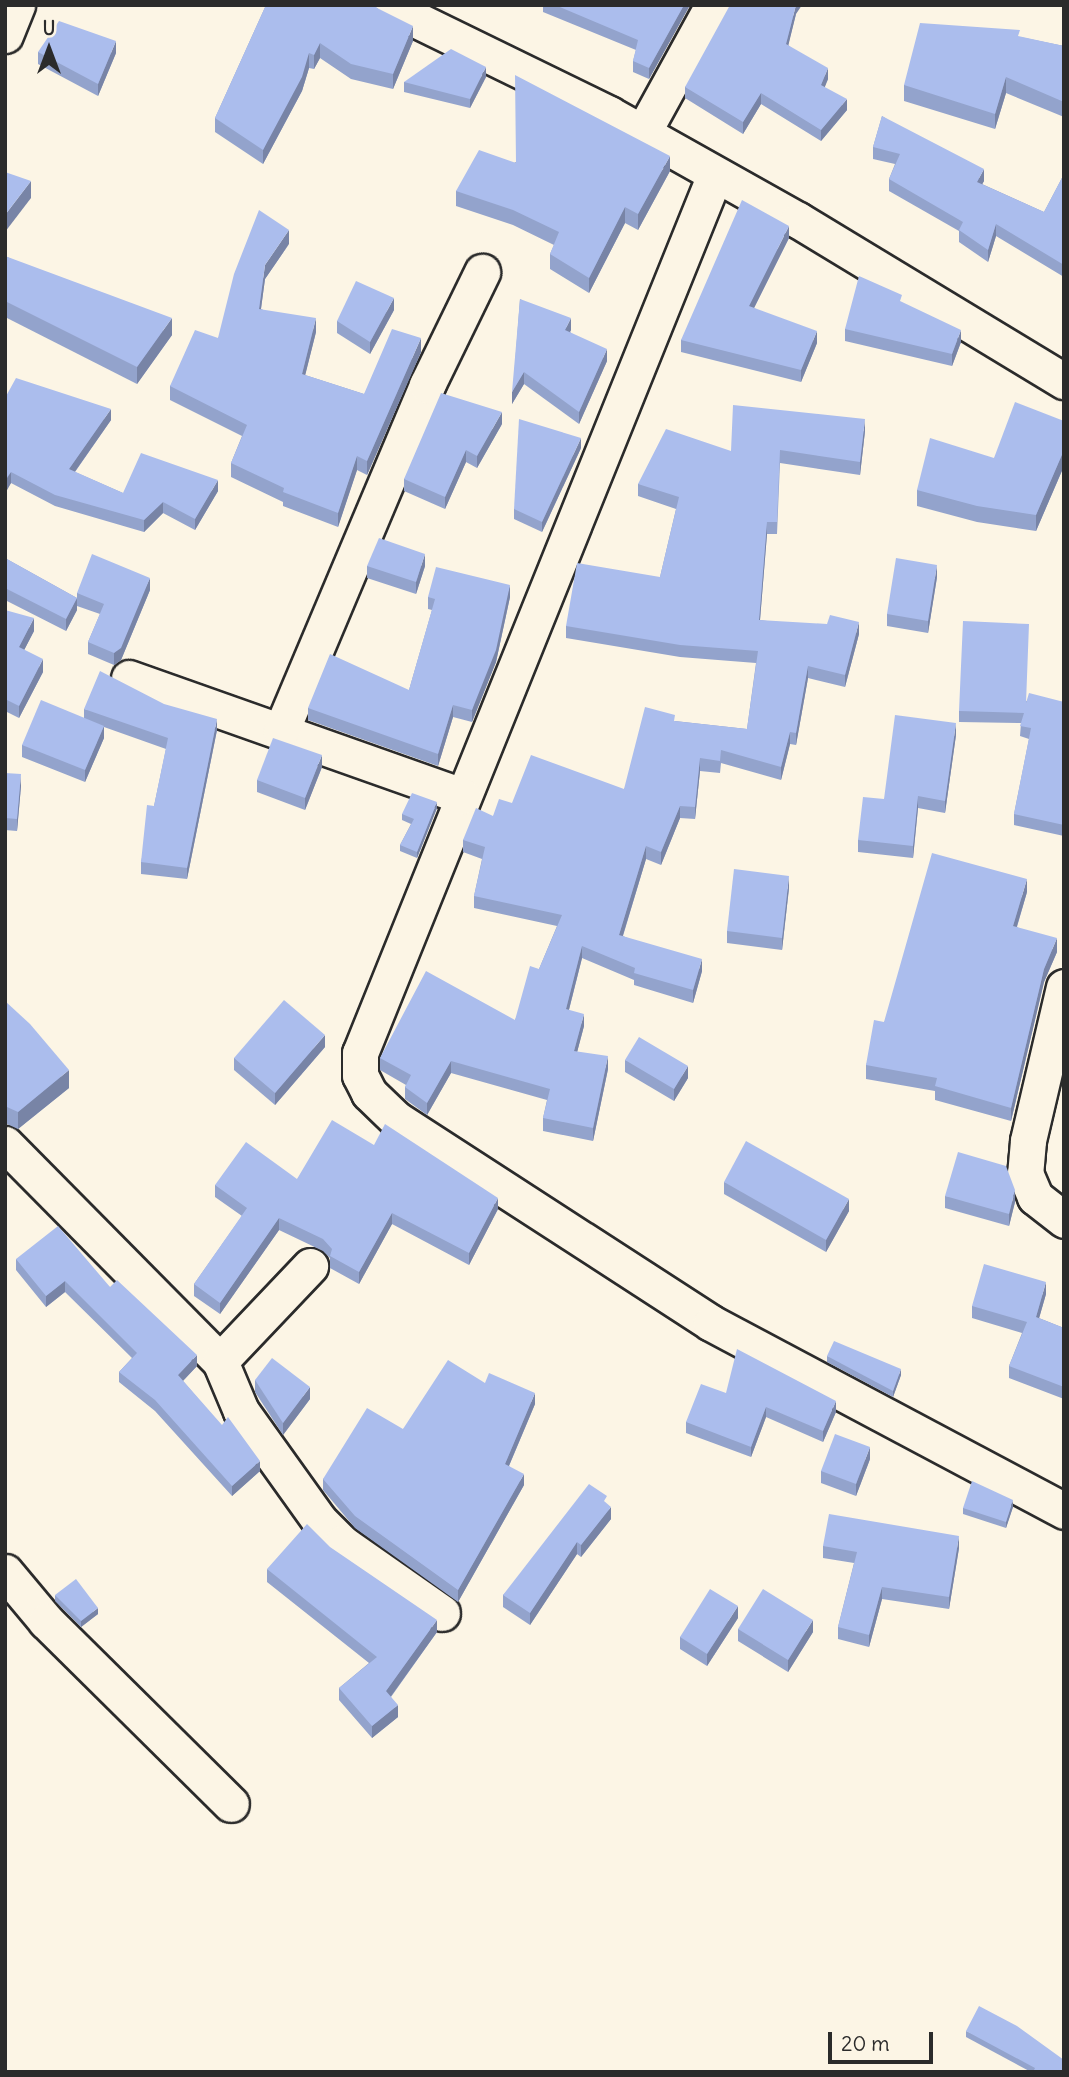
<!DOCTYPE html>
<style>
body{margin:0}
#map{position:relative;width:1069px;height:2077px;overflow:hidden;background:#fcf5e5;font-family:Delius,sans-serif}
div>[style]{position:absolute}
.roads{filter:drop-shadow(2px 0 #2b2b2b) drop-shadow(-2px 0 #2b2b2b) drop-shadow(0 2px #2b2b2b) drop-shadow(0 -2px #2b2b2b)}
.minor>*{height:35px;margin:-17.5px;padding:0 17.5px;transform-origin:17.5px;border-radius:17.5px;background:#fcf5e5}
.wall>*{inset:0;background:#93a3cc}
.shaded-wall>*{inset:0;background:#7884a6}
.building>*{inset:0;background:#abbded}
span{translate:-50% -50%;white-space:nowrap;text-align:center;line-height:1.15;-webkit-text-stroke:7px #fcf5e5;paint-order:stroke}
.frame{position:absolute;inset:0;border:7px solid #2b2b2b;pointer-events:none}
.north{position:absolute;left:14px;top:14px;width:70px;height:70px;-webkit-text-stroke:5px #fcf5e5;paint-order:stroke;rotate:0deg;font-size:19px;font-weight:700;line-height:28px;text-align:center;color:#2b2b2b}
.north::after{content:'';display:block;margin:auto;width:24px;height:32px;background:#2b2b2b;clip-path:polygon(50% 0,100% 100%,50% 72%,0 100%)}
.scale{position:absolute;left:828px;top:2032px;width:105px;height:32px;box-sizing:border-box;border:4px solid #2b2b2b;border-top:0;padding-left:9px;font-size:21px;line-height:24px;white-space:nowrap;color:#2b2b2b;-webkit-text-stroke:5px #fcf5e5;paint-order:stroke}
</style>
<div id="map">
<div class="roads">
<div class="minor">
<div style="left:386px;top:5px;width:248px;rotate:26deg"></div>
<div style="left:609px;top:114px;width:217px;rotate:29.3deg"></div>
<div style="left:798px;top:220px;width:311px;rotate:31.2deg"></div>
<div style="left:5px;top:35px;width:32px;rotate:-68deg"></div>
<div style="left:642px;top:134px;width:147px;rotate:-61.2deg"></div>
<div style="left:714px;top:177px;width:945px;rotate:112deg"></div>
<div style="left:360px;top:1053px;width:22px;rotate:90deg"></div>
<div style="left:360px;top:1075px;width:20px;rotate:63deg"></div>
<div style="left:369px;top:1093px;width:37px;rotate:44deg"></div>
<div style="left:396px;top:1119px;width:375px;rotate:32.9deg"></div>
<div style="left:711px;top:1323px;width:400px;rotate:28deg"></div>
<div style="left:129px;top:678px;width:354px;rotate:19.5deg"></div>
<div style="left:281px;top:731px;width:376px;rotate:-67.1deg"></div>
<div style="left:427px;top:385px;width:126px;rotate:-64deg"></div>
<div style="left:1064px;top:987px;width:158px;rotate:103.2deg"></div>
<div style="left:1028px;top:1141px;width:32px;rotate:95deg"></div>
<div style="left:1025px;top:1173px;width:26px;rotate:67deg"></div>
<div style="left:1035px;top:1197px;width:37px;rotate:38deg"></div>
<div style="left:5px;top:1144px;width:305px;rotate:45.3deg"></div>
<div style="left:220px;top:1361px;width:54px;rotate:67.2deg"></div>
<div style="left:241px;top:1411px;width:134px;rotate:54.4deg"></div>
<div style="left:319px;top:1520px;width:33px;rotate:45deg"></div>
<div style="left:342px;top:1543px;width:122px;rotate:35deg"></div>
<div style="left:220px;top:1361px;width:131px;rotate:-46.5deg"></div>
<div style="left:5px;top:1572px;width:64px;rotate:50.1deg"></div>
<div style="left:46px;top:1621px;width:260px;rotate:44.7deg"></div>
</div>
</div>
<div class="wall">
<div style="clip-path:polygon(266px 5px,377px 8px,413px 41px,393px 89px,351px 79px,320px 58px,314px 69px,309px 68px,302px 91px,263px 164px,215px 132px,215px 118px)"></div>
<div style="clip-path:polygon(543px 5px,690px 5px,649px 79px,633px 72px,633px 61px,636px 50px,543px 12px)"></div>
<div style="clip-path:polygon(796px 14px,788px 45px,828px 79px,824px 87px,847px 110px,821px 141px,761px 104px,743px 134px,685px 98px,685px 87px)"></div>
<div style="clip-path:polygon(1020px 37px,1064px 46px,1064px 117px,1006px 93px,995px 129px,904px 101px,904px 85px)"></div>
<div style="clip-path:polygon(38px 52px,116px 53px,98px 96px,38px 64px)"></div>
<div style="clip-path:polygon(486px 77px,470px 108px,404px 92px,404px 82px)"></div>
<div style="clip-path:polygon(882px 116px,984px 181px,982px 184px,1044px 212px,1064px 174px,1064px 277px,996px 236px,988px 262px,959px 242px,959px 231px,889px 191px,889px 179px,895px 164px,873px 159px,873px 147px)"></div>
<div style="clip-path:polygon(516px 162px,670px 171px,638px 230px,625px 223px,589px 293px,550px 269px,550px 254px,554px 245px,513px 225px,456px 206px,456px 191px)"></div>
<div style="clip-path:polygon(789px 238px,754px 308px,817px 343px,801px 382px,681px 352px,681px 340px)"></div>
<div style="clip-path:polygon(289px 244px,265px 279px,261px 309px,316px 332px,305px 375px,364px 394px,421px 352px,367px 475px,357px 470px,338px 527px,283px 506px,283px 502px,231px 477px,231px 463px,242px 436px,170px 400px,170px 386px,218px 338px)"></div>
<div style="clip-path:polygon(5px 256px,172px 335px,137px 384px,5px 317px)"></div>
<div style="clip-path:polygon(520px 299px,571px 330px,570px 332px,607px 361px,579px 424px,524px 384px,512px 404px)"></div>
<div style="clip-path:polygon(902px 303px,961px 342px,952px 366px,845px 341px,845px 329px)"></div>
<div style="clip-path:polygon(394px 310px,370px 354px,337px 333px,337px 321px)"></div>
<div style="clip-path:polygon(5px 398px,111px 420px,75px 472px,123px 493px,218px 491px,195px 530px,163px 513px,144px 532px,55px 506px,11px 483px,5px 492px)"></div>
<div style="clip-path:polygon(1064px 421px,1064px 466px,1036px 531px,977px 522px,917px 506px,917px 490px,994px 458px)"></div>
<div style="clip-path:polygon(502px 424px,477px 468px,466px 462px,445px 509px,404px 491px,404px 479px)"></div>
<div style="clip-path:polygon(865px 431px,860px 475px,780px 463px,777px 534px,767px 534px,760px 620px,859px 634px,845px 687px,808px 678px,796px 745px,790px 744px,781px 780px,721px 763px,720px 773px,700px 771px,695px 819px,680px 818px,661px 865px,646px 859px,623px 936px,702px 971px,693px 1003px,634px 985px,634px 980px,582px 958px,569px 1010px,584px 1026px,577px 1052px,608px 1069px,593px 1141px,543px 1131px,543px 1118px,547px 1100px,451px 1073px,427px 1115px,405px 1099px,405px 1087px,406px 1085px,380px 1070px,380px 1058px,515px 1020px,539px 969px,557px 926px,474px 908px,474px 896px,482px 859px,463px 852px,463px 840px,493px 816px,512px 803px,624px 789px,675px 721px,747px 729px,756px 663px,680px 657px,566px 638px,566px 626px,660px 577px,676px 509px,638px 496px,638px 484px,731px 451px)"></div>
<div style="clip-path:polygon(581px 448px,542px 532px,514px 519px,514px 509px)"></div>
<div style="clip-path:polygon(5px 558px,77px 598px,77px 593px,150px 590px,121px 660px,114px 665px,88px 654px,88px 642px,100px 614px,77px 606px,77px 610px,66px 631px,5px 600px)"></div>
<div style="clip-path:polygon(367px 566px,425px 566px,416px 594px,367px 578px)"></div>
<div style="clip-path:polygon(937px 577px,928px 633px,887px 626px,887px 614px)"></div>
<div style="clip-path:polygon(428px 597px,510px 597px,496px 662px,472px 722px,453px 717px,438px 766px,308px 720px,308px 708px,409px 690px,432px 610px,428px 609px)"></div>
<div style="clip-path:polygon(5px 610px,34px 631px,24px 650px,43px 672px,19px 718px,5px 711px)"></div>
<div style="clip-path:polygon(1027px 701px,1064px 702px,1064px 836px,1014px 825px,1014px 814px,1029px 739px,1020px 736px,1021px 723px,959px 722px,959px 711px)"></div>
<div style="clip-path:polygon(84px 709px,217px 730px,187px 879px,141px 874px,141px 862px,154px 806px,166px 749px,104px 727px,104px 738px,85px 782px,22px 757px,22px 745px,84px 718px)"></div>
<div style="clip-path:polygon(956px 735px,945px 813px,918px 808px,913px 858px,858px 852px,858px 840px,884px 799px)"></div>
<div style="clip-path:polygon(322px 767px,305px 810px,257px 792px,257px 780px)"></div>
<div style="clip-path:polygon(5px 773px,21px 786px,17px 831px,5px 830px)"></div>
<div style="clip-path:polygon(437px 808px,417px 858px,400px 851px,400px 845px,411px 824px,402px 820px,402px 814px)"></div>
<div style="clip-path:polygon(789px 888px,782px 950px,727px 943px,727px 931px)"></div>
<div style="clip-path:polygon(1027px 892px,1017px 927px,1057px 952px,1044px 982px,1011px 1121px,935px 1100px,935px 1091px,866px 1079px,866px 1065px,884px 1022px)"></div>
<div style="clip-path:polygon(5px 1001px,69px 1088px,18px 1129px,7px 1124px,5px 1123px)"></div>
<div style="clip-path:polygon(325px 1047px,275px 1105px,234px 1070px,234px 1058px)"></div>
<div style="clip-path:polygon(625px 1060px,688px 1078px,674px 1101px,625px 1072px)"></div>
<div style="clip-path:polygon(374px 1145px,498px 1209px,469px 1265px,392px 1224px,359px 1284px,330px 1268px,330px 1258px,323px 1251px,279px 1230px,220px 1314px,194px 1296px,194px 1284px,242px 1216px,215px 1197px,215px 1185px,297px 1179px)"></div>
<div style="clip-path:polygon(724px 1182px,849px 1211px,826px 1252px,724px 1194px)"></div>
<div style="clip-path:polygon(945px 1196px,1015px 1202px,1009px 1226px,945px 1208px)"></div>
<div style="clip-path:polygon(16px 1259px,110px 1287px,197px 1366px,183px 1381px,260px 1471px,232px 1496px,155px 1411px,119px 1382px,119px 1372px,132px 1358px,65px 1292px,46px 1307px,16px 1270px)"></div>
<div style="clip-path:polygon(1046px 1294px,1039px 1318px,1064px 1328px,1064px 1399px,1009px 1378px,1009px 1366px,1022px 1333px,972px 1318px,972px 1306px)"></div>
<div style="clip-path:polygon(827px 1356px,901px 1375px,893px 1397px,827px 1362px)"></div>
<div style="clip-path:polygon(255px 1380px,310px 1399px,283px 1435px,255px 1392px)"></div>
<div style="clip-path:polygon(485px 1383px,535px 1404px,509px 1466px,524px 1485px,458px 1602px,355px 1528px,323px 1490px,323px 1479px,403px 1429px)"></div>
<div style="clip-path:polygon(726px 1393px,836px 1412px,823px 1442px,766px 1417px,751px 1457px,686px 1433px,686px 1422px)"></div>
<div style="clip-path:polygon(870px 1459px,856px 1496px,821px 1483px,821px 1471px)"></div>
<div style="clip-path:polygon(607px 1504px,611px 1519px,581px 1557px,577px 1554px,530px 1625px,503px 1607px,503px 1595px)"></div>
<div style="clip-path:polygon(1013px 1507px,1006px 1528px,963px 1514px,963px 1508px)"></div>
<div style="clip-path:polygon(823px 1546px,959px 1548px,949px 1609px,882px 1599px,869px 1647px,838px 1639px,838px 1627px,854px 1563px,823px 1558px)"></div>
<div style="clip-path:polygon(267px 1569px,437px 1632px,391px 1697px,398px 1717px,372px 1738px,339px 1700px,339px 1688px,369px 1663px,267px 1582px)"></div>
<div style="clip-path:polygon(55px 1595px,98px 1614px,81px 1627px,55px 1601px)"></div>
<div style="clip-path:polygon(738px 1618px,707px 1666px,680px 1649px,680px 1637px)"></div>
<div style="clip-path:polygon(738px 1629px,813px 1632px,788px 1672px,738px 1641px)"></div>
<div style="clip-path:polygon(966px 2031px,1064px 2072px,1031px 2072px,966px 2037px)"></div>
</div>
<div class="shaded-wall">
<div style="clip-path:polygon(684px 5px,690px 5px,649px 79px,649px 68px)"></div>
<div style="clip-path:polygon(796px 5px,802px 5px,796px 14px,786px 55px,786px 44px)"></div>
<div style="clip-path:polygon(413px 26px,413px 41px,393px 89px,393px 74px)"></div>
<div style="clip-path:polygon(116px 41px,116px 53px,98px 96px,98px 84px)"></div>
<div style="clip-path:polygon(320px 43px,320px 58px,314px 69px,314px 55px)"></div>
<div style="clip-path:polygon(309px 53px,309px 68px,302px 91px,263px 164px,263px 150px)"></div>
<div style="clip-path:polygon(486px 67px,486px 77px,470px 108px,470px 99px)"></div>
<div style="clip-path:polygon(828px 68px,828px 79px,821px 97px,821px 85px)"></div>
<div style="clip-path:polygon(1006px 77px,1006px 93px,995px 129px,995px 114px)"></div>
<div style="clip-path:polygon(761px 93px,761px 104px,743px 134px,743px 122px)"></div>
<div style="clip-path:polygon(847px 99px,847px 110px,821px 141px,821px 130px)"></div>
<div style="clip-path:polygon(670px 156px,670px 171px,638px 230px,638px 214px)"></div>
<div style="clip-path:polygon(984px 169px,984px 181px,977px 194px,977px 182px)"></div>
<div style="clip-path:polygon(31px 181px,31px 198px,5px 232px,5px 215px)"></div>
<div style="clip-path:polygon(625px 207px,625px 223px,589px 293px,589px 278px)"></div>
<div style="clip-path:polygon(996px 224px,996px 236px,988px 262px,988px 250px)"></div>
<div style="clip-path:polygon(789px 226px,789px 238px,749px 318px,749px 306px)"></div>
<div style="clip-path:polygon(289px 230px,289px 244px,265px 279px,259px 323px,259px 309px,265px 265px)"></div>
<div style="clip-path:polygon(394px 298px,394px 310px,370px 354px,370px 342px)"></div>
<div style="clip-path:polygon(172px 318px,172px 335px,137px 384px,137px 367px)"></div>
<div style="clip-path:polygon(316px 318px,316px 332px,302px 388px,302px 374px)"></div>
<div style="clip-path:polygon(571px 318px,571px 330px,565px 342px,565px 330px)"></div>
<div style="clip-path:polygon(961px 330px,961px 342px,952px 366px,952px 354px)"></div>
<div style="clip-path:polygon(817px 331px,817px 343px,801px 382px,801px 370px)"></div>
<div style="clip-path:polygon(421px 338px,421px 352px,367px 475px,367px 461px)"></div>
<div style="clip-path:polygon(607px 349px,607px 361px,579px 424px,579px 412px)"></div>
<div style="clip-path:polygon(524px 372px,524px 384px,512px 404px,512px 392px)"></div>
<div style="clip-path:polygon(111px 409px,111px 420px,69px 480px,69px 469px)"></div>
<div style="clip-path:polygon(502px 412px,502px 424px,477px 468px,477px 456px)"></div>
<div style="clip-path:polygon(865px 419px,865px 431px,860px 475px,860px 462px)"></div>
<div style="clip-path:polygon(581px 438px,581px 448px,542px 532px,542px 522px)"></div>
<div style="clip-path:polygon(466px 450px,466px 462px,445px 509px,445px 497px)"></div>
<div style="clip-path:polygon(1064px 450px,1064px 466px,1036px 531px,1036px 515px)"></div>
<div style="clip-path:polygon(357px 456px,357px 470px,338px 527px,338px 513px)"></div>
<div style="clip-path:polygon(11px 472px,11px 483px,6px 492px,6px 480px)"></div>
<div style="clip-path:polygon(218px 480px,218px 491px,195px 530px,195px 519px)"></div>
<div style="clip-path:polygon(163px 502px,163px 513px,144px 532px,144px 520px)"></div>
<div style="clip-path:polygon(767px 522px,767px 534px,759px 632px,759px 620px)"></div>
<div style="clip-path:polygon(425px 554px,425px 566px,416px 594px,416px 582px)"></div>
<div style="clip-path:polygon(937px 565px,937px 577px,928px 633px,928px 621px)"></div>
<div style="clip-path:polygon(150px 578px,150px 590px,121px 660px,114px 665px,114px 653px)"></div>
<div style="clip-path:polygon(510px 585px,510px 597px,496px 662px,472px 722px,472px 710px)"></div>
<div style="clip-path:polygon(77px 598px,77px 610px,66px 631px,66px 619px)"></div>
<div style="clip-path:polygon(34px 618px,34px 631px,19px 660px,19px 647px)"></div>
<div style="clip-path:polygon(859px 622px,859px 634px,845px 687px,845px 675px)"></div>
<div style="clip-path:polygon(43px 659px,43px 672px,19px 718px,19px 706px)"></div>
<div style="clip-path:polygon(808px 666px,808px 678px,796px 745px,796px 733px)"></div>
<div style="clip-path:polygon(453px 705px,453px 717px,438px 766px,438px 754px)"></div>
<div style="clip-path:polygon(217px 719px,217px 730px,187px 879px,187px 868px)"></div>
<div style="clip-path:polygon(956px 723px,956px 735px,945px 813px,945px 801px)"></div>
<div style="clip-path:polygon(104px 726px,104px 738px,85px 782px,85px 770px)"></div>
<div style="clip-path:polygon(790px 732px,790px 744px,781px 780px,781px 767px)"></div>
<div style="clip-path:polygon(322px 755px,322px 767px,305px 810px,305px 798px)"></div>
<div style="clip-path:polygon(700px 758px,700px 771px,695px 819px,695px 807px)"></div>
<div style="clip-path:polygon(21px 774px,21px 786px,17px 831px,17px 819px)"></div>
<div style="clip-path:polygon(918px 796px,918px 808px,913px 858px,913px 846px)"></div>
<div style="clip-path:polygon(437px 802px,437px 808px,417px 858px,417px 852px)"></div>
<div style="clip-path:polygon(680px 806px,680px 818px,661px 865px,661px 852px)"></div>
<div style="clip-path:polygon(646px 846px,646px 859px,619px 948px,619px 935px)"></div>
<div style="clip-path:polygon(789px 876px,789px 888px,782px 950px,782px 938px)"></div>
<div style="clip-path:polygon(1027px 879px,1027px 892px,1013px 939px,1013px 926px)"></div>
<div style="clip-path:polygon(1057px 938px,1057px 952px,1044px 982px,1011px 1121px,1011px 1108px,1044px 969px)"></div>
<div style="clip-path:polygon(582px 946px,582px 958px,566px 1021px,566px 1009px)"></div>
<div style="clip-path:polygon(702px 959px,702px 971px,693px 1003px,693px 990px)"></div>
<div style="clip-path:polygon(584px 1014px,584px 1026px,574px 1064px,574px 1051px)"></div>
<div style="clip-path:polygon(325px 1035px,325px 1047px,275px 1105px,275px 1093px)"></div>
<div style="clip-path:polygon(608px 1056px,608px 1069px,593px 1141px,593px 1128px)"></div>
<div style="clip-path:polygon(451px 1061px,451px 1073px,427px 1115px,427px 1103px)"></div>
<div style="clip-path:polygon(688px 1066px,688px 1078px,674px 1101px,674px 1089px)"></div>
<div style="clip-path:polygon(69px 1070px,69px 1088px,18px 1129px,18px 1112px)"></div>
<div style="clip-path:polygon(1015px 1190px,1015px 1202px,1009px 1226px,1009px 1214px)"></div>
<div style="clip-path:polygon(498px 1198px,498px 1209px,469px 1265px,469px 1253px)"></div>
<div style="clip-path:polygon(849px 1199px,849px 1211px,826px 1252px,826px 1240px)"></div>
<div style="clip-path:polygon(392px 1213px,392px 1224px,359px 1284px,359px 1272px)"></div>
<div style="clip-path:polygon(279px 1218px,279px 1230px,220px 1314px,220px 1303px)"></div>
<div style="clip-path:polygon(65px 1281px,65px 1292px,46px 1307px,46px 1296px)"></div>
<div style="clip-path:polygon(1046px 1282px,1046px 1294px,1036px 1329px,1036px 1317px)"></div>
<div style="clip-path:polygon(197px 1355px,197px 1366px,178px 1386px,178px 1375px)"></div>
<div style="clip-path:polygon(901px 1369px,901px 1375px,893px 1397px,893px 1391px)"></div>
<div style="clip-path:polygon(310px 1387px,310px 1399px,283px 1435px,283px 1423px)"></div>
<div style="clip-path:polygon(535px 1393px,535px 1404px,505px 1475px,505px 1464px)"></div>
<div style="clip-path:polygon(836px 1401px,836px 1412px,823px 1442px,823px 1431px)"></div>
<div style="clip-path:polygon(766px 1407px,766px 1417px,751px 1457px,751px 1447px)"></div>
<div style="clip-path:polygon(870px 1447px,870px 1459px,856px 1496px,856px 1484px)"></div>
<div style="clip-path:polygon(260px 1461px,260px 1471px,232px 1496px,232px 1486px)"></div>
<div style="clip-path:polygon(524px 1474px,524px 1485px,458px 1602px,458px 1590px)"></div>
<div style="clip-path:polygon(1013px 1500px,1013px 1507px,1006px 1528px,1006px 1522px)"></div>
<div style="clip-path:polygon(611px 1507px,611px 1519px,581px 1557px,581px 1545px)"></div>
<div style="clip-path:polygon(959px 1536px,959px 1548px,949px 1609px,949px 1597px)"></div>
<div style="clip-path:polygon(577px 1542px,577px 1554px,530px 1625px,530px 1613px)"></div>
<div style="clip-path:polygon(882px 1587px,882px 1599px,869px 1647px,869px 1635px)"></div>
<div style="clip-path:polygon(738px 1606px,738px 1618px,707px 1666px,707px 1654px)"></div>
<div style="clip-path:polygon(98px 1608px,98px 1614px,81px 1627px,81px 1621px)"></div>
<div style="clip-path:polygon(437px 1620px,437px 1632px,386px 1703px,386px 1691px)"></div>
<div style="clip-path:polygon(813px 1620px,813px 1632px,788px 1672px,788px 1660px)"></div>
<div style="clip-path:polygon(398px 1705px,398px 1717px,372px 1738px,372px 1726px)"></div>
</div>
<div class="building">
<div style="clip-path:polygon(266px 5px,375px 5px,377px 8px,413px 26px,393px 74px,351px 64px,320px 43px,314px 55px,309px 53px,302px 77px,263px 150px,215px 118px)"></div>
<div style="clip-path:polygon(555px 5px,684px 5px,649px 68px,633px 61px,638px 40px)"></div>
<div style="clip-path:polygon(730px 5px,796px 5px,786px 44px,828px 68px,821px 85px,847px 99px,821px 130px,761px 93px,743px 122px,685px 87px)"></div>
<div style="clip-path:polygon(59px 21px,116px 41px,98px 84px,38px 52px)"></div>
<div style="clip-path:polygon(920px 23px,1020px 30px,1018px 36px,1064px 46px,1064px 102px,1006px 77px,995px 114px,904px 85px)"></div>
<div style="clip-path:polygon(451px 49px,486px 67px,470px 99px,404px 82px)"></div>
<div style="clip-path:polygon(515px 75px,670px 156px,638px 214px,625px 207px,589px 278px,550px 254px,559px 232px,513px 210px,456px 191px,479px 150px,516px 163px)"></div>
<div style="clip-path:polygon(882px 116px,984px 169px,977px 182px,1044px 212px,1064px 174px,1064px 265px,996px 224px,988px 250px,959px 230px,963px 222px,889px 179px,900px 154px,873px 147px)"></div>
<div style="clip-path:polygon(5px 172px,31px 181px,5px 215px)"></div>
<div style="clip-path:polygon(742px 200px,789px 226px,749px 306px,817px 331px,801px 370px,681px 340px)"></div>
<div style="clip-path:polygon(259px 210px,289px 230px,265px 265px,259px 309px,316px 318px,302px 374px,364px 394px,392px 329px,421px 338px,367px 461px,357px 456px,338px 513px,283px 492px,284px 488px,231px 463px,247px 425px,170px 386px,195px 330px,218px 338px,234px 274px)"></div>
<div style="clip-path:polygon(5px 256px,172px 318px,137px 367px,5px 301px)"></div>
<div style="clip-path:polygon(859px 276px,902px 295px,900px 301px,961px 330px,952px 354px,845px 329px)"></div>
<div style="clip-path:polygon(356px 281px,394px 298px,370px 342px,337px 321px)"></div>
<div style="clip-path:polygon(520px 299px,571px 318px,565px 330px,607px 349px,579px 412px,524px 372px,512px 392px)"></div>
<div style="clip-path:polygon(16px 378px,111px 409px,69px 469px,123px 493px,141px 453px,218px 480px,195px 519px,163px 502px,144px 520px,55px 495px,11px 472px,5px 480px,5px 398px)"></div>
<div style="clip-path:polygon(441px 393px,502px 412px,477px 456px,466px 450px,445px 497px,404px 479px)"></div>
<div style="clip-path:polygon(1015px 402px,1064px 421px,1064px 450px,1036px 515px,977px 506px,917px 490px,930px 438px,994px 458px)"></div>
<div style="clip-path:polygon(733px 405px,865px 419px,860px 462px,780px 450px,777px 522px,767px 522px,759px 620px,827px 624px,830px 615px,859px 622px,845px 675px,808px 666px,796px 733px,790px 732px,781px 767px,721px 750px,720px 761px,700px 758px,695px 807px,680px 806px,661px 852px,646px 846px,619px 935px,702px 959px,693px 990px,634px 973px,635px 968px,582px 946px,566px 1009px,584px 1014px,574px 1051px,608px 1056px,593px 1128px,543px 1118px,550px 1089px,451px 1061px,427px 1103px,405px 1087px,411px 1075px,380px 1058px,426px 971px,515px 1020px,530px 966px,539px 969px,562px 915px,474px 896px,485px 847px,463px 840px,476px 808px,493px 816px,499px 799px,512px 803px,531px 755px,624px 789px,645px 707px,675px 715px,674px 721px,747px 729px,758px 651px,680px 645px,566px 626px,577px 563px,660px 577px,679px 497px,638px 484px,666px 429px,731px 451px)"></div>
<div style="clip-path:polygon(519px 419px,581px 438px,542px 522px,514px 509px)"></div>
<div style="clip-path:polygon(379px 538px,425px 554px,416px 582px,367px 566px)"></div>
<div style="clip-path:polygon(92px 554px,150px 578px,121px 648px,114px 653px,88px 642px,104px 604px,77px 593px)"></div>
<div style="clip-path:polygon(5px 558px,77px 598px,66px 619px,5px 588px)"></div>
<div style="clip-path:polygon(896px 558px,937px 565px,928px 621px,887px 614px)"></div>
<div style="clip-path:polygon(436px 567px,510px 585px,496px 650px,472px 710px,453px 705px,438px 754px,308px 708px,330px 654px,409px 690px,435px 599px,428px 597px)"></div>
<div style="clip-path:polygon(5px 610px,34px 618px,19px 647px,43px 659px,19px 706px,5px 699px)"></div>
<div style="clip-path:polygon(963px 621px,1029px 624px,1026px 703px,1029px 693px,1064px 702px,1064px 825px,1014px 814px,1031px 728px,1020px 726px,1024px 713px,959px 711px)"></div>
<div style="clip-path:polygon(100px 671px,164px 704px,217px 719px,187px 868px,141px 862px,147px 805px,154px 806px,168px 738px,84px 709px)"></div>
<div style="clip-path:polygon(41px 700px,104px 726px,85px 770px,22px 745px)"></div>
<div style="clip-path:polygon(895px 715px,956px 723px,945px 801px,918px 796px,913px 846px,858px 840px,863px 797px,884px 799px)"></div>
<div style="clip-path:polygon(273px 738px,322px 755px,305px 798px,257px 780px)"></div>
<div style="clip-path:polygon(5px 773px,21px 774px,17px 819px,5px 818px)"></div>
<div style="clip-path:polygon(412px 793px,437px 802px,417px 852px,400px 845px,414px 819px,402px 814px)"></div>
<div style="clip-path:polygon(932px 853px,1027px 879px,1013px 926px,1057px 938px,1044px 969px,1011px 1108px,935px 1086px,937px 1078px,866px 1065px,874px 1020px,884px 1022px)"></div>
<div style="clip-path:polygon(734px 869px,789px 876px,782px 938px,727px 931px)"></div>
<div style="clip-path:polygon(284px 1000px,325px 1035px,275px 1093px,234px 1058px)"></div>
<div style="clip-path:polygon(5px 1001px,30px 1024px,69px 1070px,18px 1112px,7px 1107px,5px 1105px)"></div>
<div style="clip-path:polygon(639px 1037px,688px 1066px,674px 1089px,625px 1060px)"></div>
<div style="clip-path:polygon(332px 1120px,374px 1145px,385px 1124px,498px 1198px,469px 1253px,392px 1213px,359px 1272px,330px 1256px,332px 1249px,323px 1239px,279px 1218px,220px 1303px,194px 1284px,247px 1208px,215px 1185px,246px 1142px,297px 1179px)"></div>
<div style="clip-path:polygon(746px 1141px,849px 1199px,826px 1240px,724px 1182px)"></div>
<div style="clip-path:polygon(958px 1152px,1006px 1166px,1015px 1190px,1009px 1214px,945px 1196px)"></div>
<div style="clip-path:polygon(58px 1226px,110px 1287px,117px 1280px,197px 1355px,178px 1375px,222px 1425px,228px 1417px,260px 1461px,232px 1486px,155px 1400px,119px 1372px,137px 1353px,65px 1281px,46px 1296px,16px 1259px)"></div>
<div style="clip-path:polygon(984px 1264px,1046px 1282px,1036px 1317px,1064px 1328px,1064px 1387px,1009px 1366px,1027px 1322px,972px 1306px)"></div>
<div style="clip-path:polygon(834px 1341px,901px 1369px,893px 1391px,827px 1356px)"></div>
<div style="clip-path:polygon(737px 1349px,836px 1401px,823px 1431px,766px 1407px,751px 1447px,686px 1422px,701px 1384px,726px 1393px)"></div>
<div style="clip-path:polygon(272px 1358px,310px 1387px,283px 1423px,255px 1380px)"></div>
<div style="clip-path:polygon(448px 1360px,485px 1383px,489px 1373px,535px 1393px,505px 1464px,524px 1474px,458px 1590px,355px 1516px,323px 1479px,367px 1408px,403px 1429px)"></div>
<div style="clip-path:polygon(835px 1434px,870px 1447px,856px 1484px,821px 1471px)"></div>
<div style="clip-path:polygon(972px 1481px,1013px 1500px,1006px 1522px,963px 1508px)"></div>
<div style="clip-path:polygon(589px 1484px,607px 1496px,604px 1501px,611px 1507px,581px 1545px,577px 1542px,530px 1613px,503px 1595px)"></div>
<div style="clip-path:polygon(829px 1514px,959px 1536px,949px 1597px,882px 1587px,869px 1635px,838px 1627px,857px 1552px,823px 1546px)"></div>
<div style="clip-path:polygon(307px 1524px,330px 1547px,437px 1620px,386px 1691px,398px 1705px,372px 1726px,339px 1688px,377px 1657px,267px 1569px)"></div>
<div style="clip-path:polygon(76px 1579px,98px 1608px,81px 1621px,55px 1595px)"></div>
<div style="clip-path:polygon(710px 1589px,738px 1606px,707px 1654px,680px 1637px)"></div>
<div style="clip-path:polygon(763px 1589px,813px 1620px,788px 1660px,738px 1629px)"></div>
<div style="clip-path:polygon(979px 2006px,1017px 2026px,1064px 2060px,1064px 2072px,1033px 2072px,1035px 2068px,966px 2031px)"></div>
</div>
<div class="frame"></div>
<div class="north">U</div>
<div class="scale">20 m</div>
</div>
